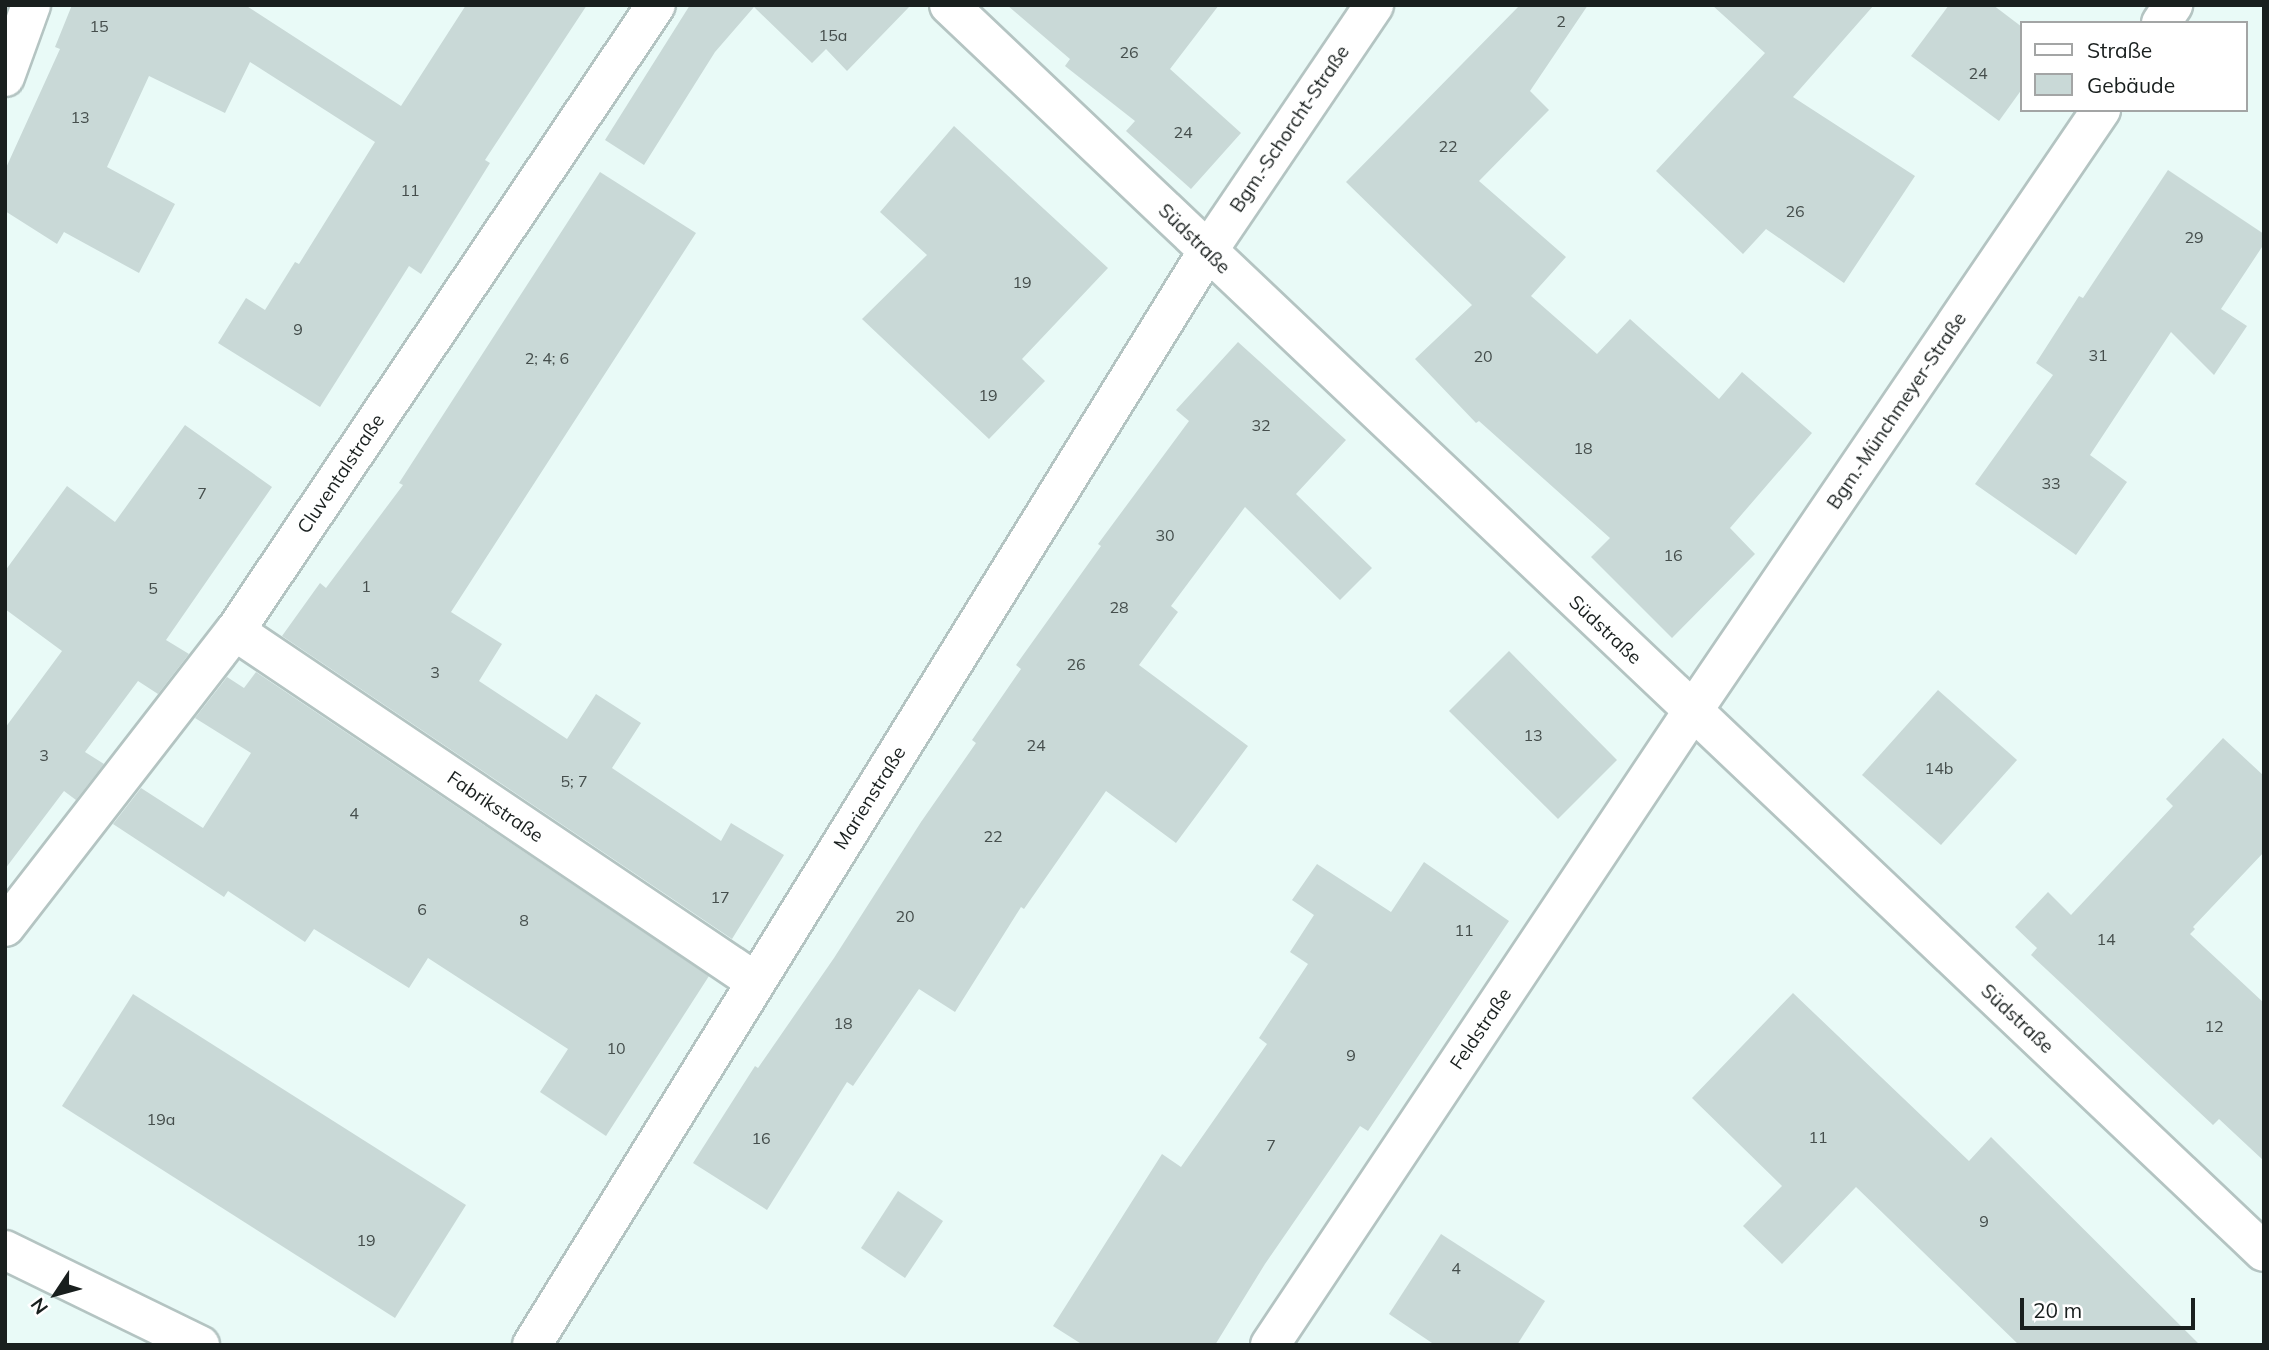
<!DOCTYPE html>
<meta charset="utf-8">
<style>
body{margin:0}
#map{position:relative;width:2269px;height:1350px;overflow:hidden;background:#e9faf7;font-family:Mulish,sans-serif}
div>[style]{position:absolute}
.building>*{inset:0;background:#c9d9d7}
.roads{filter:drop-shadow(2px 0 #b4c4c2) drop-shadow(-2px 0 #b4c4c2) drop-shadow(0 2px #b4c4c2) drop-shadow(0 -2px #b4c4c2)}
.street>*{height:38px;margin:-19px;padding:0 19px;transform-origin:19px;border-radius:19px;background:#fff}
span{translate:-50% -50%;white-space:nowrap;text-align:center;line-height:1.15;-webkit-text-stroke:7px #fff;paint-order:stroke}
.number-label{font-size:16px;color:#454e4c}
.number-label span{-webkit-text-stroke-width:0}
.street-label{font-size:19px;color:#191f1e}
.frame{position:absolute;inset:0;border:7px solid #191f1e;pointer-events:none}
.legend{position:absolute;left:2020px;top:21px;width:228px;height:91px;box-sizing:border-box;background:#fff;border:2px solid #a3a5a5;margin:0;padding:9px 12px;list-style:none;font-size:21px;color:#191f1e}
.legend li{display:flex;align-items:center;gap:14px;height:35px}
.legend b{width:35px;border:2px solid #a3a5a5}
.north{position:absolute;left:21px;top:1259px;width:70px;height:70px;-webkit-text-stroke:5px #fff;paint-order:stroke;rotate:234deg;font-size:19px;font-weight:700;line-height:28px;text-align:center;color:#191f1e}
.north::after{content:'';display:block;margin:auto;width:24px;height:32px;background:#191f1e;clip-path:polygon(50% 0,100% 100%,50% 72%,0 100%)}
.scale{position:absolute;left:2020px;top:1298px;width:175px;height:32px;box-sizing:border-box;border:4px solid #191f1e;border-top:0;padding-left:9px;font-size:21px;line-height:24px;white-space:nowrap;color:#191f1e;-webkit-text-stroke:5px #fff;paint-order:stroke}
</style>
<div id="map">
<div class="building">
<div style="clip-path:polygon(72px 5px,245px 5px,401px 106px,466px 5px,587px 5px,485px 160px,490px 163px,421px 274px,409px 266px,320px 407px,218px 343px,246px 298px,265px 310px,295px 262px,299px 264px,375px 142px,250px 62px,225px 113px,149px 76px,107px 167px,175px 204px,139px 273px,64px 232px,57px 244px,5px 211px,5px 170px,60px 49px,55px 47px)"></div>
<div style="clip-path:polygon(690px 5px,911px 5px,847px 71px,826px 49px,812px 63px,754px 7px,715px 52px,644px 165px,605px 140px)"></div>
<div style="clip-path:polygon(1007px 5px,1219px 5px,1170px 69px,1241px 133px,1191px 189px,1126px 131px,1135px 121px,1065px 66px,1070px 59px)"></div>
<div style="clip-path:polygon(1520px 5px,1588px 5px,1530px 91px,1549px 110px,1479px 181px,1566px 257px,1531px 296px,1597px 354px,1630px 319px,1719px 399px,1742px 372px,1812px 433px,1730px 528px,1755px 554px,1672px 638px,1591px 557px,1610px 538px,1479px 421px,1476px 423px,1415px 359px,1472px 305px,1346px 182px)"></div>
<div style="clip-path:polygon(1712px 5px,1874px 5px,1793px 97px,1915px 176px,1844px 283px,1766px 229px,1743px 254px,1656px 171px,1765px 53px)"></div>
<div style="clip-path:polygon(1949px 5px,1993px 5px,2022px 27px,2022px 89px,1999px 121px,1911px 56px)"></div>
<div style="clip-path:polygon(954px 126px,1108px 268px,1022px 359px,1045px 381px,989px 439px,862px 319px,927px 255px,880px 212px)"></div>
<div style="clip-path:polygon(2168px 170px,2264px 234px,2264px 244px,2221px 309px,2247px 326px,2214px 375px,2171px 332px,2090px 455px,2127px 482px,2076px 555px,1975px 484px,2053px 375px,2036px 363px,2079px 296px,2083px 298px)"></div>
<div style="clip-path:polygon(600px 172px,696px 233px,451px 612px,502px 644px,479px 681px,567px 739px,596px 694px,641px 723px,612px 768px,721px 841px,731px 823px,784px 855px,732px 939px,282px 636px,320px 583px,326px 588px,403px 485px,399px 483px)"></div>
<div style="clip-path:polygon(1238px 342px,1346px 440px,1296px 494px,1372px 568px,1340px 600px,1245px 507px,1171px 606px,1178px 612px,1139px 665px,1248px 746px,1176px 843px,1106px 791px,1024px 909px,1021px 907px,955px 1012px,919px 989px,853px 1086px,847px 1082px,767px 1210px,693px 1163px,755px 1066px,758px 1068px,834px 958px,921px 822px,976px 743px,972px 740px,1021px 669px,1016px 665px,1101px 546px,1098px 544px,1189px 421px,1176px 410px)"></div>
<div style="clip-path:polygon(185px 425px,272px 487px,166px 640px,189px 654px,158px 694px,138px 681px,85px 752px,104px 764px,76px 800px,64px 791px,5px 869px,5px 728px,62px 651px,5px 609px,5px 571px,67px 486px,115px 522px)"></div>
<div style="clip-path:polygon(1509px 651px,1617px 760px,1558px 819px,1449px 711px)"></div>
<div style="clip-path:polygon(256px 672px,709px 976px,606px 1136px,540px 1092px,568px 1049px,428px 958px,409px 988px,314px 929px,305px 942px,228px 891px,224px 897px,113px 824px,141px 788px,203px 828px,251px 753px,195px 718px,227px 677px,244px 688px)"></div>
<div style="clip-path:polygon(1938px 690px,2017px 760px,1941px 845px,1862px 775px)"></div>
<div style="clip-path:polygon(2223px 738px,2264px 776px,2264px 852px,2193px 927px,2195px 929px,2190px 934px,2264px 1003px,2264px 1161px,2219px 1119px,2213px 1125px,2031px 955px,2037px 948px,2015px 927px,2048px 892px,2071px 915px,2173px 806px,2166px 799px)"></div>
<div style="clip-path:polygon(1424px 862px,1509px 921px,1368px 1131px,1360px 1126px,1265px 1264px,1215px 1345px,1083px 1345px,1053px 1326px,1162px 1154px,1181px 1167px,1267px 1044px,1259px 1038px,1308px 964px,1290px 952px,1314px 915px,1292px 900px,1317px 864px,1391px 912px)"></div>
<div style="clip-path:polygon(1793px 993px,1969px 1161px,1991px 1137px,2200px 1345px,2019px 1345px,1856px 1187px,1782px 1264px,1743px 1226px,1782px 1186px,1692px 1098px)"></div>
<div style="clip-path:polygon(133px 994px,466px 1205px,395px 1318px,62px 1106px)"></div>
<div style="clip-path:polygon(898px 1191px,943px 1221px,905px 1278px,861px 1248px)"></div>
<div style="clip-path:polygon(1441px 1234px,1545px 1301px,1517px 1345px,1435px 1345px,1389px 1314px)"></div>
</div>
<div class="roads">
<div class="street">
<div style="left:949px;top:5px;width:1812px;rotate:43.48deg"></div>
<div style="left:2161px;top:23px;width:22px;rotate:-56deg"></div>
<div style="left:5px;top:77px;width:77px;rotate:-70.1deg"></div>
<div style="left:235px;top:631px;width:628px;rotate:33.97deg"></div>
<div style="left:5px;top:927px;width:375px;rotate:-52.2deg"></div>
<div style="left:235px;top:631px;width:754px;rotate:-56.08deg"></div>
<div style="left:5px;top:1250px;width:217px;rotate:26deg"></div>
<div style="left:532px;top:1345px;width:1285px;rotate:-58.3deg"></div>
<div style="left:1207px;top:252px;width:298px;rotate:-55.9deg"></div>
<div style="left:1270px;top:1345px;width:761px;rotate:-56.31deg"></div>
<div style="left:1692px;top:712px;width:728px;rotate:-55.81deg"></div>
</div>
</div>
<div class="number-label">
<span style="left:1561px;top:21px">2</span>
<span style="left:99px;top:26px">15</span>
<span style="left:833px;top:35px">15a</span>
<span style="left:1129px;top:52px">26</span>
<span style="left:1978px;top:73px">24</span>
<span style="left:80px;top:117px">13</span>
<span style="left:1183px;top:132px">24</span>
<span style="left:1448px;top:146px">22</span>
<span style="left:410px;top:190px">11</span>
<span style="left:1795px;top:211px">26</span>
<span style="left:2194px;top:237px">29</span>
<span style="left:1022px;top:282px">19</span>
<span style="left:298px;top:329px">9</span>
<span style="left:2098px;top:355px">31</span>
<span style="left:1483px;top:356px">20</span>
<span style="left:547px;top:358px">2; 4; 6</span>
<span style="left:988px;top:395px">19</span>
<span style="left:1261px;top:425px">32</span>
<span style="left:1583px;top:448px">18</span>
<span style="left:2051px;top:483px">33</span>
<span style="left:202px;top:493px">7</span>
<span style="left:1165px;top:535px">30</span>
<span style="left:1673px;top:555px">16</span>
<span style="left:366px;top:586px">1</span>
<span style="left:153px;top:588px">5</span>
<span style="left:1119px;top:607px">28</span>
<span style="left:1076px;top:664px">26</span>
<span style="left:435px;top:672px">3</span>
<span style="left:1533px;top:735px">13</span>
<span style="left:1036px;top:745px">24</span>
<span style="left:44px;top:755px">3</span>
<span style="left:1939px;top:768px">14b</span>
<span style="left:574px;top:781px">5; 7</span>
<span style="left:354px;top:813px">4</span>
<span style="left:993px;top:836px">22</span>
<span style="left:720px;top:897px">17</span>
<span style="left:422px;top:909px">6</span>
<span style="left:905px;top:916px">20</span>
<span style="left:524px;top:920px">8</span>
<span style="left:1464px;top:930px">11</span>
<span style="left:2106px;top:939px">14</span>
<span style="left:843px;top:1023px">18</span>
<span style="left:2214px;top:1026px">12</span>
<span style="left:616px;top:1048px">10</span>
<span style="left:1351px;top:1055px">9</span>
<span style="left:161px;top:1119px">19a</span>
<span style="left:1818px;top:1137px">11</span>
<span style="left:761px;top:1138px">16</span>
<span style="left:1271px;top:1145px">7</span>
<span style="left:1984px;top:1221px">9</span>
<span style="left:366px;top:1240px">19</span>
<span style="left:1456px;top:1268px">4</span>
</div>
<div class="street-label">
<span style="left:1290px;top:129px;rotate:-56deg">Bgm.-Schorcht-Straße</span>
<span style="left:1194px;top:239px;rotate:44deg">Südstraße</span>
<span style="left:1897px;top:411px;rotate:-56deg">Bgm.-Münchmeyer-Straße</span>
<span style="left:341px;top:474px;rotate:-56deg">Cluventalstraße</span>
<span style="left:1605px;top:630px;rotate:43deg">Südstraße</span>
<span style="left:870px;top:798px;rotate:-58deg">Marienstraße</span>
<span style="left:495px;top:807px;rotate:34deg">Fabrikstraße</span>
<span style="left:2017px;top:1019px;rotate:43deg">Südstraße</span>
<span style="left:1481px;top:1029px;rotate:-56deg">Feldstraße</span>
</div>
<div class="frame"></div>
<ul class="legend">
<li><b style="height:9px;background:#fff"></b>Straße</li>
<li><b style="height:19px;background:#c9d9d7"></b>Gebäude</li>
</ul>
<div class="north">N</div>
<div class="scale">20 m</div>
</div>
